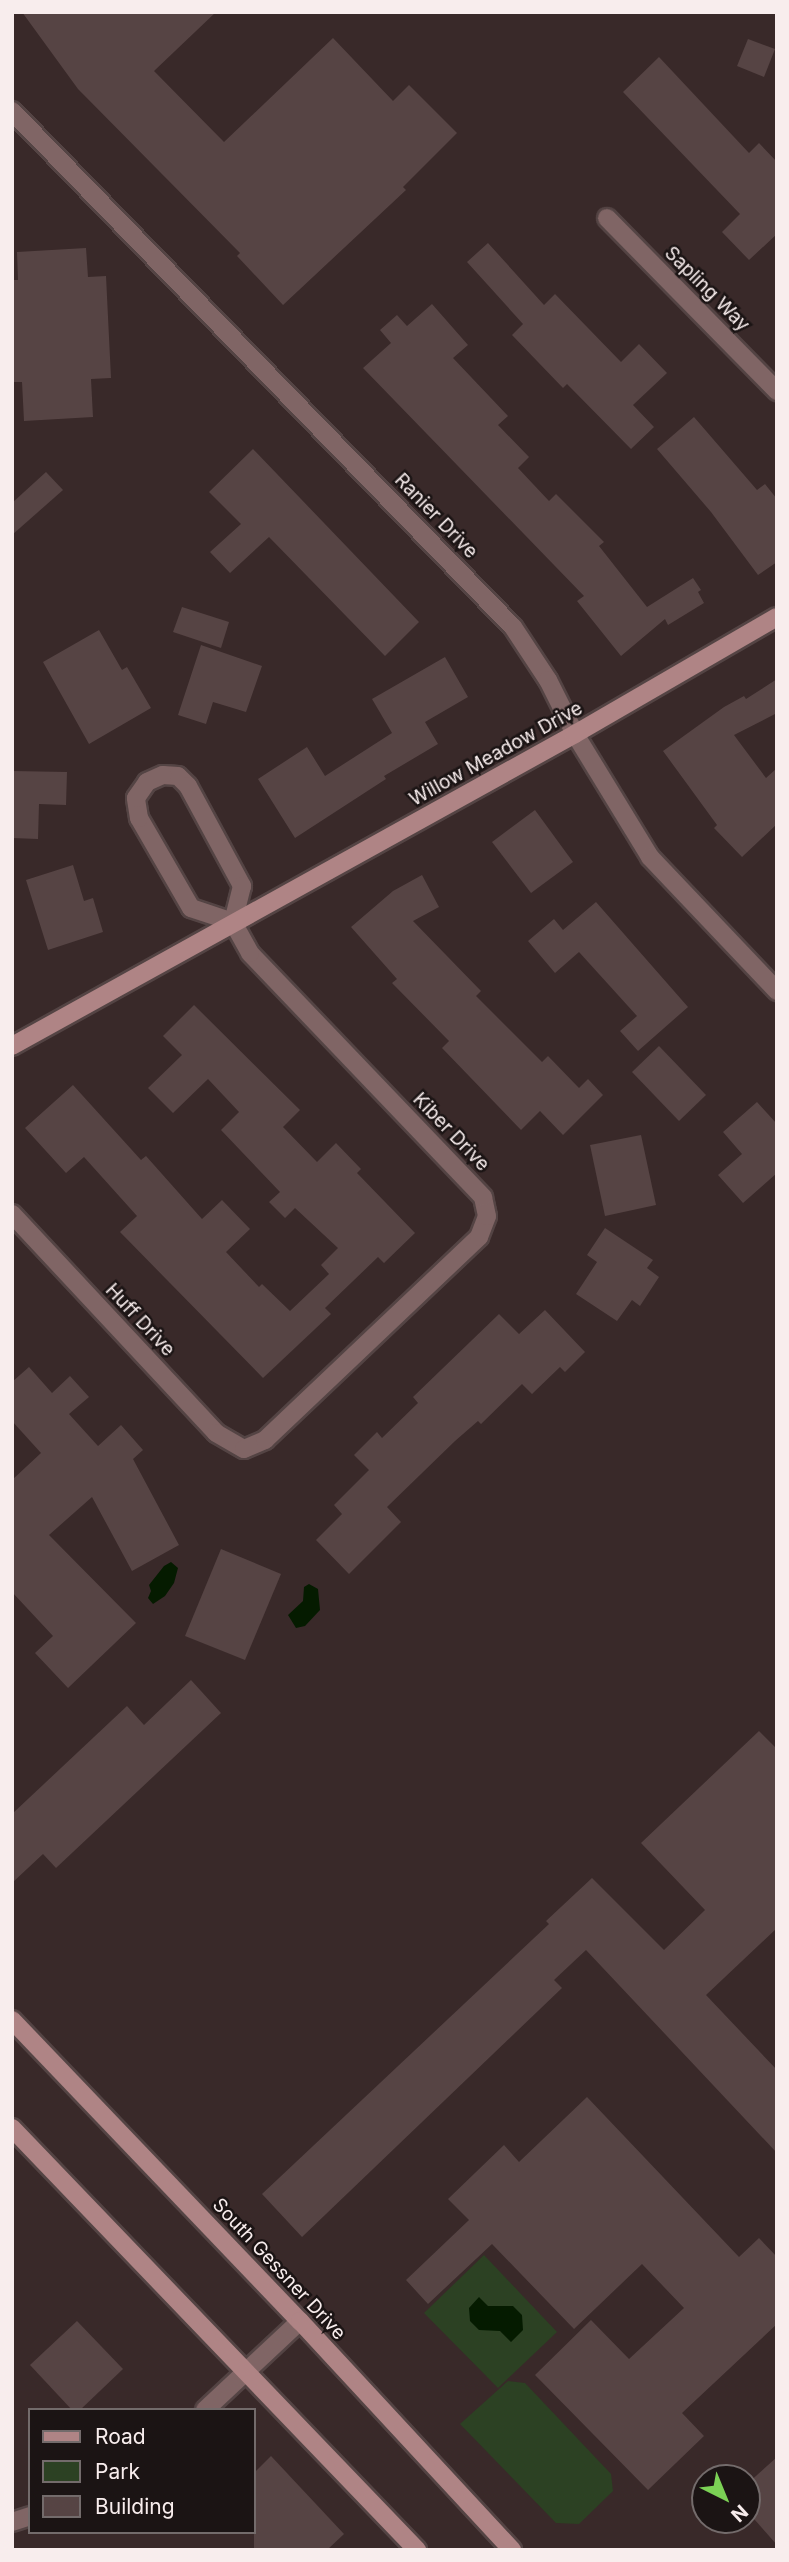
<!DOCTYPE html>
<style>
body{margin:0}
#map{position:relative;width:789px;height:2562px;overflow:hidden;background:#392929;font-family:Inter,sans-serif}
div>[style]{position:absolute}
.green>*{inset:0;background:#2c4123}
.water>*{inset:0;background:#051b00}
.building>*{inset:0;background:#564444}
.roads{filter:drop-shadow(2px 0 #544444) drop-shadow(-2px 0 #544444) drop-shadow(0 2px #544444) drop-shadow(0 -2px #544444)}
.street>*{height:18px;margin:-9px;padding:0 9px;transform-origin:9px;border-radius:9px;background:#806565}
.secondary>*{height:18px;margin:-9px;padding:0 9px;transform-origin:9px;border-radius:9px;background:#af8485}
span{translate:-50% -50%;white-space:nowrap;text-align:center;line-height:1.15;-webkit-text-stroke:5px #1b1414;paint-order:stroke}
.street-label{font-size:19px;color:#f8eded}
.frame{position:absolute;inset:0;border:14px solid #f8eded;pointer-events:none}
.legend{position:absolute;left:28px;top:2408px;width:228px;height:126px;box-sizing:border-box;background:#1b1414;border:2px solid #736b6b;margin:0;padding:9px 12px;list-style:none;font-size:21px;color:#f8eded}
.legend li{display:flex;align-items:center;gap:14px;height:35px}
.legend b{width:35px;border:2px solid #736b6b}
.north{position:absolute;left:691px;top:2464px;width:70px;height:70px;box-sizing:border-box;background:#1b1414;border:2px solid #736b6b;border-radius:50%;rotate:137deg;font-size:19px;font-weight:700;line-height:28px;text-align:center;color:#f8eded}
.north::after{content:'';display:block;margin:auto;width:24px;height:32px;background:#7bd155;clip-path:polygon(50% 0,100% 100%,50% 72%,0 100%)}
</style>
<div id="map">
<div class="green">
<div style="clip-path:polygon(484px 2255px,557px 2332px,498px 2388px,424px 2313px)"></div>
<div style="clip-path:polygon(508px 2381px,525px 2383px,611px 2474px,613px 2491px,579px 2524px,556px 2523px,460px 2424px)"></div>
</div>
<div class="water">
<div style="clip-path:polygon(171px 1562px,178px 1568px,174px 1583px,165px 1596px,153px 1604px,148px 1598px,151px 1591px,149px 1585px,164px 1566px)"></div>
<div style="clip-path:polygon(309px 1584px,318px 1589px,320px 1610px,305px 1626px,296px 1628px,288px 1615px,303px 1601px,304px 1587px)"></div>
<div style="clip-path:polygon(479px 2297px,488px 2306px,513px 2306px,522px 2315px,523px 2330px,511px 2342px,500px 2331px,479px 2330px,470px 2321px,469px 2308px)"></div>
</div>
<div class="building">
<div style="clip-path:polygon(22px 12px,216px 12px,154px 71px,224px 142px,333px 38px,393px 101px,409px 85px,457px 133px,403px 187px,406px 190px,283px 305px,237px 256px,240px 253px,78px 89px)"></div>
<div style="clip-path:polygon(748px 39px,775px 49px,764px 77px,737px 66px)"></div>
<div style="clip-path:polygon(659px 57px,749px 153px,759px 143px,777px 162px,777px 234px,749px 260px,722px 232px,740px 214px,623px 92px)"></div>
<div style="clip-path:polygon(488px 243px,544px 305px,555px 294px,621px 362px,639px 344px,667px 373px,633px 405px,654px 427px,631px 449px,567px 384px,563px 388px,512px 335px,523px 324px,467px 262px)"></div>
<div style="clip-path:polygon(86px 248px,88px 277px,106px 276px,111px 378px,91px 379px,93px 417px,24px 421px,22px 382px,12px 382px,12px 280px,18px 280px,17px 252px)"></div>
<div style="clip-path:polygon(432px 304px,468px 345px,453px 358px,508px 416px,498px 425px,529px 457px,518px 468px,549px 501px,556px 494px,604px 542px,599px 546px,647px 607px,693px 578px,701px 590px,698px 592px,704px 603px,668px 625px,665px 619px,621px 656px,577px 601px,584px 596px,363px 368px,391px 343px,380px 330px,397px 315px,407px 326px)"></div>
<div style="clip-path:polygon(694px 417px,757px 490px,765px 484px,777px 499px,777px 562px,758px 575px,711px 512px,657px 449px)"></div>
<div style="clip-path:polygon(253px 449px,419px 622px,385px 656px,269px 537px,230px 573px,210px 552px,241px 524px,209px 492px)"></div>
<div style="clip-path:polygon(46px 472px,63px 490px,12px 535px,12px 503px)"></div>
<div style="clip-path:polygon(182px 607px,229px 622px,221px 648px,173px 632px)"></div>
<div style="clip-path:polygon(99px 630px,122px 670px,127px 667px,151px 708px,89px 744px,43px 662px)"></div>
<div style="clip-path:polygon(201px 645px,262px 666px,246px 712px,213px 702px,206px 724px,178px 715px)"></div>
<div style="clip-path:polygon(445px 657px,468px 697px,425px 722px,438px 744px,384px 776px,386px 779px,295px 838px,258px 779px,307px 747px,325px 776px,392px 733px,372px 699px)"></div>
<div style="clip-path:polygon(777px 679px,777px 713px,734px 735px,766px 778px,777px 768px,777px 824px,742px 857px,714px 828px,717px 825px,663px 751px,724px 707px,744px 696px,746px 699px)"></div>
<div style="clip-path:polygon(12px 771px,67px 772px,66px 805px,39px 804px,38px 839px,12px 838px)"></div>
<div style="clip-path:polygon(535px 810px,573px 862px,531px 893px,492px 842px)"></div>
<div style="clip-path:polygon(73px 865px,84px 901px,93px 898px,103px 932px,48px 950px,26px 880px)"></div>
<div style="clip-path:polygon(422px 875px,439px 907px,413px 921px,481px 991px,476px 996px,542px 1062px,548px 1056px,579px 1088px,588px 1079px,603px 1095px,563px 1135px,540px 1111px,521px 1130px,442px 1048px,449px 1041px,392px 983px,397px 979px,351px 927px,393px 891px)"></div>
<div style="clip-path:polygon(596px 902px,688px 1007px,638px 1051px,620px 1031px,637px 1016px,579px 952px,555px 973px,528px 941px,554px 919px,563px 930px)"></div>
<div style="clip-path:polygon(194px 1005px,300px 1110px,283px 1127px,317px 1162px,336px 1143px,361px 1169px,357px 1173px,415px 1233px,384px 1263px,378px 1257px,325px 1308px,331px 1314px,263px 1378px,120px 1232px,137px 1216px,84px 1157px,66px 1173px,25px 1128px,73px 1085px,141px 1160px,146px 1156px,202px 1219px,222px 1200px,250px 1229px,226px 1252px,259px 1287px,262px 1284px,290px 1311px,329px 1274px,321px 1265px,338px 1248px,295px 1208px,285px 1218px,269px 1202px,280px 1192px,221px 1130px,239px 1112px,208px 1079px,173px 1113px,148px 1088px,182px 1055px,163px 1036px)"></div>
<div style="clip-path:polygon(659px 1046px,706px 1095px,679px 1121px,632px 1072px)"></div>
<div style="clip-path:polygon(757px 1102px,777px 1124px,777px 1173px,743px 1203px,718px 1175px,742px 1154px,723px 1132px)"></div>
<div style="clip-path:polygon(641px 1135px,656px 1205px,605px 1216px,590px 1145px)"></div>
<div style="clip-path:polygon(605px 1228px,653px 1260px,647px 1268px,659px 1277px,640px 1306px,632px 1300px,617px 1321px,576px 1294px,597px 1262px,587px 1255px)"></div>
<div style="clip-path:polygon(545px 1310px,585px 1352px,565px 1372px,560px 1367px,532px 1394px,522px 1384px,481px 1424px,478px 1421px,455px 1441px,387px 1507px,401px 1522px,349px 1574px,316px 1540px,342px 1514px,334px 1505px,369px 1470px,354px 1455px,377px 1432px,382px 1438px,418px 1403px,413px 1397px,499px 1314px,519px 1334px)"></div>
<div style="clip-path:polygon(29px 1367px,52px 1393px,70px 1376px,89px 1397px,69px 1414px,98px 1446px,121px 1425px,143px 1450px,133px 1459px,179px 1545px,132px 1571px,92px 1497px,49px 1535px,136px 1623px,68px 1688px,35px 1653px,53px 1636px,12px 1592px,12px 1480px,41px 1453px,12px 1421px,12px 1382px)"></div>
<div style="clip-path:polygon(221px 1549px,281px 1574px,245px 1660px,185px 1636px)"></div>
<div style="clip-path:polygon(191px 1680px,221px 1713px,56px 1868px,43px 1854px,12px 1883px,12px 1814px,127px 1706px,144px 1725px)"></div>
<div style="clip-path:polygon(759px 1731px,777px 1749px,777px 1928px,706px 1995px,777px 2070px,777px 2153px,586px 1950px,554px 1980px,562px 1988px,302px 2237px,262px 2194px,549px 1924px,546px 1921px,592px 1878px,664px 1950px,705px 1910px,641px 1843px)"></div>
<div style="clip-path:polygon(587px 2097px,739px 2257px,759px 2238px,777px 2257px,777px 2324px,682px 2413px,704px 2436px,648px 2490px,535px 2375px,591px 2320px,629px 2359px,684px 2308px,642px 2264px,574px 2329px,492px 2244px,428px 2304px,406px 2280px,469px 2220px,448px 2199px,504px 2145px,519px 2162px)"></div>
<div style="clip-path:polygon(77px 2321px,123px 2369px,80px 2410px,72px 2410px,30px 2365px)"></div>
<div style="clip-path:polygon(271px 2456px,344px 2534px,327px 2550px,254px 2550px,254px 2473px)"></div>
<div style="clip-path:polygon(777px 2457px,777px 2545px,747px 2511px,747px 2484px)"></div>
</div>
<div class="roads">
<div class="street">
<div style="left:12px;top:111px;width:719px;rotate:45.85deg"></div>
<div style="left:513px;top:627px;width:64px;rotate:56.6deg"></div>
<div style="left:548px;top:680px;width:60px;rotate:63.4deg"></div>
<div style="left:575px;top:734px;width:144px;rotate:58.6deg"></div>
<div style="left:650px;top:857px;width:185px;rotate:46.5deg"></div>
<div style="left:607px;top:218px;width:243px;rotate:45.5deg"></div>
<div style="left:163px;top:775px;width:15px;rotate:4deg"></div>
<div style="left:178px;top:776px;width:14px;rotate:45deg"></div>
<div style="left:188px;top:786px;width:114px;rotate:61.6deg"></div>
<div style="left:242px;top:886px;width:37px;rotate:104deg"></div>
<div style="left:233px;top:922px;width:44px;rotate:-161.6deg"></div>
<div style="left:191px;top:908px;width:104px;rotate:-120deg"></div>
<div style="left:139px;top:818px;width:20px;rotate:-99deg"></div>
<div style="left:136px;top:798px;width:19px;rotate:-55deg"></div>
<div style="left:147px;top:782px;width:17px;rotate:-24deg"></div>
<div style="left:12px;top:1214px;width:299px;rotate:47deg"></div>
<div style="left:216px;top:1433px;width:32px;rotate:30deg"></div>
<div style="left:244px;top:1449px;width:23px;rotate:-23deg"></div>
<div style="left:265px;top:1440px;width:295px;rotate:-43.5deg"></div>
<div style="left:479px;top:1237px;width:22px;rotate:-69deg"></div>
<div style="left:487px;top:1216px;width:19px;rotate:-102deg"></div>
<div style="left:483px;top:1197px;width:337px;rotate:-133.7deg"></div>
<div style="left:250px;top:953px;width:35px;rotate:-119deg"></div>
<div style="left:205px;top:2410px;width:130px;rotate:-43.1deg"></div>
<div style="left:12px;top:2522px;width:19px;rotate:-18deg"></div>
</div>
<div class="secondary">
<div style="left:12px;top:1046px;width:644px;rotate:-28.99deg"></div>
<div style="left:575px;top:734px;width:233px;rotate:-30.1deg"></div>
<div style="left:12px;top:2020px;width:417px;rotate:46.3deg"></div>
<div style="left:300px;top:2321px;width:312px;rotate:47.2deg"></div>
<div style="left:12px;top:2128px;width:585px;rotate:46.18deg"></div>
</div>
</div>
<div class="street-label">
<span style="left:707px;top:289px;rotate:45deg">Sapling Way</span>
<span style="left:436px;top:516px;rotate:46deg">Ranier Drive</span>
<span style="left:496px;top:754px;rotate:-29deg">Willow Meadow Drive</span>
<span style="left:451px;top:1132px;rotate:46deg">Kiber Drive</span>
<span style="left:140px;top:1320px;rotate:47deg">Huff Drive</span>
<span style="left:279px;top:2269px;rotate:47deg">South Gessner Drive</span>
</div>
<div class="frame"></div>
<ul class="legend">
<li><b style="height:9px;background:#af8485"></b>Road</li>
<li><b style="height:19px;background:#2c4123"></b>Park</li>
<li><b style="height:19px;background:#564444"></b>Building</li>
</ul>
<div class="north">N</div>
</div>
